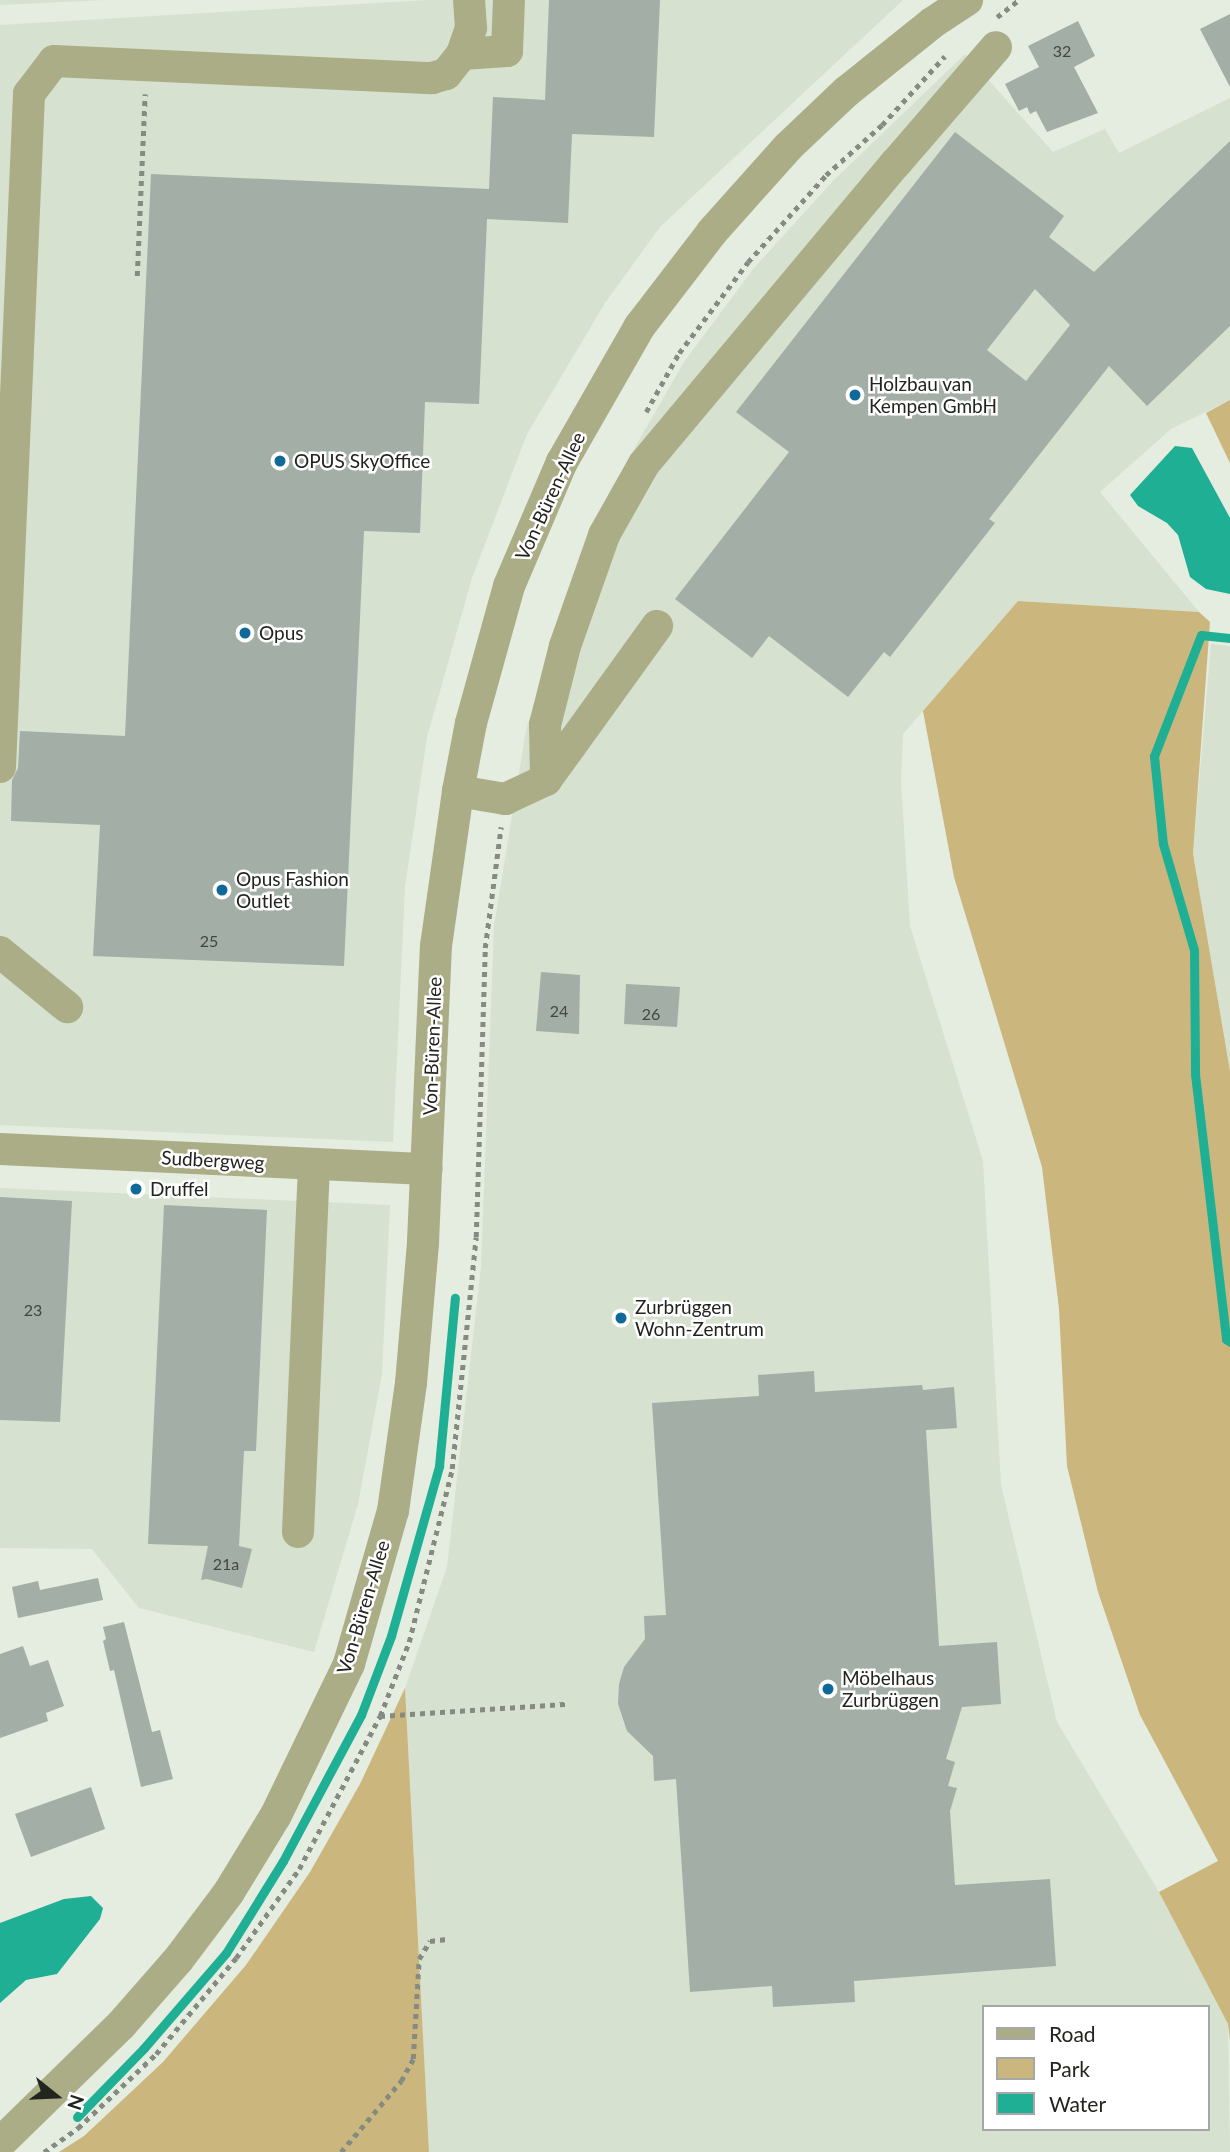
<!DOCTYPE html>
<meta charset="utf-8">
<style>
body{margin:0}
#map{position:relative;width:1230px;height:2152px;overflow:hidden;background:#e5ece0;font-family:Lato,sans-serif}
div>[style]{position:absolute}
.built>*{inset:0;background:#d6e1cf}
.green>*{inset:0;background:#cbb67d}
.water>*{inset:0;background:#1faf94}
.stream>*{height:9px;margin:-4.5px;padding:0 4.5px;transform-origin:4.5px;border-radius:4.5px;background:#1faf94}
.building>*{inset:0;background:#a3aea6}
.path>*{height:4.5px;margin-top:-2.25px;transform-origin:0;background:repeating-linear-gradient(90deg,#858a82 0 5px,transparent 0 10px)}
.minor>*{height:32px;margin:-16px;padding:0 16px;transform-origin:16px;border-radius:16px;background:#aaad86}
.dots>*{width:19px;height:19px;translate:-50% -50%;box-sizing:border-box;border:4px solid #fff;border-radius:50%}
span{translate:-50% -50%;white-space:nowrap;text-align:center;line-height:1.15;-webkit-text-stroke:5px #fff;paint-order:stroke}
.number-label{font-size:16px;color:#424642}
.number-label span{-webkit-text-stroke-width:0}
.poi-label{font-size:19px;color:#222420}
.left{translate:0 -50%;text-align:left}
.street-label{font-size:19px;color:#222420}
.legend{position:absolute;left:982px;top:2005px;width:228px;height:126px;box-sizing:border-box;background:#fff;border:2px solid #a7a7a6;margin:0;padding:9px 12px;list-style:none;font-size:21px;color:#222420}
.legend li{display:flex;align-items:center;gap:14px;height:35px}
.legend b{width:35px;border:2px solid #a7a7a6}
.north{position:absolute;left:21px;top:2061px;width:70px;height:70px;-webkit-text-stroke:5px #fff;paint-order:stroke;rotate:108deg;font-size:19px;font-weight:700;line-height:28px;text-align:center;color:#222420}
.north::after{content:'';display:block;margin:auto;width:24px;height:32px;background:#222420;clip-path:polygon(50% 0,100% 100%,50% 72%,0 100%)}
</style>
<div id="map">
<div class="built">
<div style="clip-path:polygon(0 0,103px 0,0 5px)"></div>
<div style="clip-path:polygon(427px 0,903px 0,660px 227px,605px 303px,527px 434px,472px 578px,427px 737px,405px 887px,393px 1142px,0 1125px,0 25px)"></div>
<div style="clip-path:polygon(evenodd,965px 54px,1053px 152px,1105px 129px,1119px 153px,1230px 98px,1230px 400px,1171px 429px,1100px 492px,1199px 612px,1018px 601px,903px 734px,901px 782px,910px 926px,983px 1161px,1001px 1485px,1057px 1722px,1159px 1892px,1228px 2024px,1230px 2152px,429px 2152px,405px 1688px,447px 1567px,481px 1267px,494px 926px,526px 730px,563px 605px,610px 491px,684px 362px,754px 268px,833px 181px,965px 54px,983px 2007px,1207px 2007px,1207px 2129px,983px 2129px,983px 2007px)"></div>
<div style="clip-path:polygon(1211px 644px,1230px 646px,1230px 1071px,1193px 854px)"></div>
<div style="clip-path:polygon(0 1188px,390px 1205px,382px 1374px,358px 1504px,314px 1652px,139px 1608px,92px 1549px,0 1548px)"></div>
</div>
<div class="green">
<div style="clip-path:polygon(1230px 400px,1230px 463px,1206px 413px)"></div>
<div style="clip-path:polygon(1018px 601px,1199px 612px,1210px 622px,1193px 854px,1230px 1071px,1230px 2040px,1228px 2024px,1159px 1892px,1218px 1861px,1140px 1715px,1098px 1592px,1067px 1466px,1059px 1309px,1042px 1167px,954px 877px,923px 711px)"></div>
<div style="clip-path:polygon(405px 1688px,429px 2152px,59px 2152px,84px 2136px,163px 2062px,246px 1965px,310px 1872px,360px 1784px)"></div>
</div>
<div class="water">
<div style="clip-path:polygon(1175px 446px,1192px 448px,1230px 518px,1230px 594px,1206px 589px,1190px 577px,1178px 535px,1167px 523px,1138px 506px,1130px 495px)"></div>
<div style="clip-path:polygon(91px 1896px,103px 1908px,100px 1919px,57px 1974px,26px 1980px,0 2003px,0 1923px,64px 1899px)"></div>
</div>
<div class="stream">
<div style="left:1230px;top:638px;width:29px;rotate:-174deg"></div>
<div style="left:1201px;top:635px;width:130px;rotate:111.2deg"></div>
<div style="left:1154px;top:756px;width:88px;rotate:84.2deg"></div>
<div style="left:1163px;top:844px;width:110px;rotate:73.7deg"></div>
<div style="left:1194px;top:950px;width:124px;rotate:89.5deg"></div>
<div style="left:1195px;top:1074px;width:267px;rotate:83.3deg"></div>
<div style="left:1226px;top:1339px;width:5px;rotate:37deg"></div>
<div style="left:77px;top:2117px;width:96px;rotate:-45.8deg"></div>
<div style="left:144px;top:2048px;width:125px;rotate:-49.2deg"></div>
<div style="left:226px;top:1953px;width:108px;rotate:-58.2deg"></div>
<div style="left:283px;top:1861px;width:166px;rotate:-61.9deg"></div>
<div style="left:361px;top:1715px;width:85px;rotate:-69.2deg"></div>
<div style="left:391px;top:1636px;width:177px;rotate:-74.2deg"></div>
<div style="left:439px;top:1466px;width:169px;rotate:-84.6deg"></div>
</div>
<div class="building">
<div style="clip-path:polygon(549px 0,660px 0,654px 137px,572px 134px,568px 223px,487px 219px,479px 404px,425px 402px,420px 533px,364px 531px,344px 966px,93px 956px,100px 825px,11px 821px,12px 780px,18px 768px,20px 731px,125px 736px,151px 174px,489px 189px,493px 97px,545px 100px)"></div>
<div style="clip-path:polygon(1230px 14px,1230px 87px,1200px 29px)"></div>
<div style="clip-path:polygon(1078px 21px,1095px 56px,1074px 67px,1098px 113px,1047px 132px,1036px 111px,1030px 114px,1027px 107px,1019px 111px,1005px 84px,1039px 67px,1028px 46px)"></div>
<div style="clip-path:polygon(evenodd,955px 132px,1064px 216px,1049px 237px,1094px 272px,1230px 141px,1230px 326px,1147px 406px,1109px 366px,989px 519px,995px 523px,890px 657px,884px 652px,848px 697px,769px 636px,752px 658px,675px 599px,789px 452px,736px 412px,955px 132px,1035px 289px,1070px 325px,1026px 381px,987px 350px,1035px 289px)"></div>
<div style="clip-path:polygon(541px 972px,580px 975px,579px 1034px,536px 1031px)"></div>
<div style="clip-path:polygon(626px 984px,680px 987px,677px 1027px,624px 1024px)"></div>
<div style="clip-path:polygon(0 1197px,72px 1201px,60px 1422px,0 1420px)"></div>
<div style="clip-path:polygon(164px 1205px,267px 1210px,256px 1451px,244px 1451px,239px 1546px,252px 1549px,242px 1588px,207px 1579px,201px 1580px,208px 1546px,148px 1544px)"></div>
<div style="clip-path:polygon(814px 1371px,815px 1392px,922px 1385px,923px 1390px,954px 1387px,957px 1428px,926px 1430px,939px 1646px,997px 1642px,1001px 1704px,962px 1707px,946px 1759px,955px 1762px,948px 1786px,957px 1788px,950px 1811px,955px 1885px,1050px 1879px,1056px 1966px,854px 1981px,855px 2002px,773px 2007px,772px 1986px,690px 1992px,676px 1779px,654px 1781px,653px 1756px,627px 1731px,618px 1704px,619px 1684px,624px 1667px,645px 1639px,644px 1616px,666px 1615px,652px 1403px,759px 1396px,758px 1375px)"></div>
<div style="clip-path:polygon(98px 1578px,103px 1600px,18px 1618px,12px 1587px,38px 1581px,40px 1590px)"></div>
<div style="clip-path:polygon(124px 1622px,152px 1732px,160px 1730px,173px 1779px,141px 1787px,114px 1670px,110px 1671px,103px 1641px,106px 1639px,103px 1627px)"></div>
<div style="clip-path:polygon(23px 1646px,30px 1666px,48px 1660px,64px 1706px,46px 1713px,48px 1721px,0 1738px,0 1654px)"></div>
<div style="clip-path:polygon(91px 1787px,105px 1829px,31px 1857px,15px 1814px)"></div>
</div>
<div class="path">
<div style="left:997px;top:17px;width:28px;rotate:-38deg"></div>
<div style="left:137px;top:276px;width:182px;rotate:-87.5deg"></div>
<div style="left:646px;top:412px;width:68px;rotate:-60.8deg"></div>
<div style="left:679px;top:353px;width:114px;rotate:-52.8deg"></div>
<div style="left:748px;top:262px;width:117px;rotate:-48.1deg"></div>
<div style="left:826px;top:175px;width:75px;rotate:-41.8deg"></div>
<div style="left:882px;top:125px;width:93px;rotate:-47.6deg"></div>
<div style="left:380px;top:1716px;width:188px;rotate:-3.7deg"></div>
<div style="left:44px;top:2152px;width:42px;rotate:-35.2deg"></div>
<div style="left:78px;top:2128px;width:108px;rotate:-43.5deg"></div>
<div style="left:156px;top:2054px;width:125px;rotate:-50.2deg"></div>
<div style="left:236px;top:1958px;width:109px;rotate:-54.7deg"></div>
<div style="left:299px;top:1869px;width:173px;rotate:-62.1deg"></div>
<div style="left:380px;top:1716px;width:79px;rotate:-68.6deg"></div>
<div style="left:409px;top:1642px;width:178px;rotate:-76deg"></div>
<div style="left:452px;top:1469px;width:233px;rotate:-84.1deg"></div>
<div style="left:476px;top:1237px;width:289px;rotate:-88.2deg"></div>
<div style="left:485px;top:948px;width:122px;rotate:-82.5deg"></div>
<div style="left:341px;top:2152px;width:93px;rotate:-49.8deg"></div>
<div style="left:401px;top:2081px;width:25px;rotate:-61deg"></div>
<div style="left:413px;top:2059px;width:100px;rotate:-86.6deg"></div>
<div style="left:419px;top:1959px;width:21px;rotate:-59deg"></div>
<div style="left:430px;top:1941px;width:17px;rotate:-7deg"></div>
</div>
<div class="minor">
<div style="left:462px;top:54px;width:45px;rotate:-3.8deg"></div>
<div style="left:507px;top:51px;width:51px;rotate:-87.8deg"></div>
<div style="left:0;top:767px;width:674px;rotate:-87.53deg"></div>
<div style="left:29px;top:94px;width:41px;rotate:-52.9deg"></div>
<div style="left:54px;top:61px;width:378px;rotate:2.6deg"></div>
<div style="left:432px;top:78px;width:15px;rotate:-16deg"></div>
<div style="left:446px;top:74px;width:26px;rotate:-51deg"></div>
<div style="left:462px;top:54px;width:28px;rotate:-71deg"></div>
<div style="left:471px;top:28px;width:28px;rotate:-94deg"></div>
<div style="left:546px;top:780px;width:55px;rotate:-91deg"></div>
<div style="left:545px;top:725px;width:81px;rotate:-75.8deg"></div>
<div style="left:565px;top:646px;width:118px;rotate:-70.6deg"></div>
<div style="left:604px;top:535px;width:81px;rotate:-60.6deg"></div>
<div style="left:644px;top:464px;width:393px;rotate:-50.1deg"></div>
<div style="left:896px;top:163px;width:153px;rotate:-49.2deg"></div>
<div style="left:458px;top:791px;width:48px;rotate:9.7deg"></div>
<div style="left:505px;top:799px;width:45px;rotate:-24.9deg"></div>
<div style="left:546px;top:780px;width:190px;rotate:-54.2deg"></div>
<div style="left:0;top:952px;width:87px;rotate:39.4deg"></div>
<div style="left:0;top:1149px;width:427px;rotate:2.7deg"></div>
<div style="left:298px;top:1532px;width:368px;rotate:-87.5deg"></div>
<div style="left:0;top:2143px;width:169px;rotate:-44.3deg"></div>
<div style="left:121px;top:2025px;width:86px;rotate:-48.8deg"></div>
<div style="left:178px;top:1960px;width:85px;rotate:-53.1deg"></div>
<div style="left:229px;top:1892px;width:90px;rotate:-58.6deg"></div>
<div style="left:276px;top:1815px;width:168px;rotate:-64.2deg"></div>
<div style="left:349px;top:1664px;width:159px;rotate:-74deg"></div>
<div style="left:393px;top:1511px;width:129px;rotate:-82deg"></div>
<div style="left:411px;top:1383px;width:142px;rotate:-85.1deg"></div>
<div style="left:423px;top:1242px;width:296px;rotate:-87.5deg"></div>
<div style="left:436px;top:946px;width:157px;rotate:-81.9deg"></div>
<div style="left:458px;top:791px;width:69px;rotate:-79.2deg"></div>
<div style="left:471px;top:723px;width:142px;rotate:-74.5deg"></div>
<div style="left:509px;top:586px;width:135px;rotate:-66.9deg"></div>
<div style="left:562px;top:462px;width:157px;rotate:-60.2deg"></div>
<div style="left:640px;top:326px;width:118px;rotate:-52.5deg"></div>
<div style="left:712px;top:232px;width:115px;rotate:-48.2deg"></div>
<div style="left:789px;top:146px;width:79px;rotate:-43.5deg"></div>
<div style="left:846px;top:92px;width:110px;rotate:-38.7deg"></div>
<div style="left:932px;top:23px;width:42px;rotate:-33.3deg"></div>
</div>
<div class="dots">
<div style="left:855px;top:395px;background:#116999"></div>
<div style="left:280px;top:461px;background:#116999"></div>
<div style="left:245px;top:633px;background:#116999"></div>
<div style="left:222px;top:890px;background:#116999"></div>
<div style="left:136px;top:1189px;background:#116999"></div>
<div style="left:621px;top:1318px;background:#116999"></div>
<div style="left:828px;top:1689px;background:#116999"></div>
</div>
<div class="number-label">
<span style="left:1062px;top:51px">32</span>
<span style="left:209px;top:941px">25</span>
<span style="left:559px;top:1011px">24</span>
<span style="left:651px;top:1014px">26</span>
<span style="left:33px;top:1310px">23</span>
<span style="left:226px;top:1564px">21a</span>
</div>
<div class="poi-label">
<span class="left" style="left:869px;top:395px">Holzbau van<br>Kempen GmbH</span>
<span class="left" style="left:294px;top:461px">OPUS SkyOffice</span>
<span class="left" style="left:259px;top:633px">Opus</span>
<span class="left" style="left:236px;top:890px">Opus Fashion<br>Outlet</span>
<span class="left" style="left:150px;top:1189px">Druffel</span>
<span class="left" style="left:635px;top:1318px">Zurbrüggen<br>Wohn-Zentrum</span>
<span class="left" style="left:842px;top:1689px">Möbelhaus<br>Zurbrüggen</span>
</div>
<div class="street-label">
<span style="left:550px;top:496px;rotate:-65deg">Von-Büren-Allee</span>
<span style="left:432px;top:1046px;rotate:-88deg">Von-Büren-Allee</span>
<span style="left:213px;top:1160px;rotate:3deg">Sudbergweg</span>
<span style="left:363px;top:1607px;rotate:-73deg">Von-Büren-Allee</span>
</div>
<ul class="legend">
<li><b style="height:9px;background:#aaad86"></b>Road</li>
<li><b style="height:19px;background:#cbb67d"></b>Park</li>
<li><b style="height:19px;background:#1faf94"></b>Water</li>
</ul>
<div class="north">N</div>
</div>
